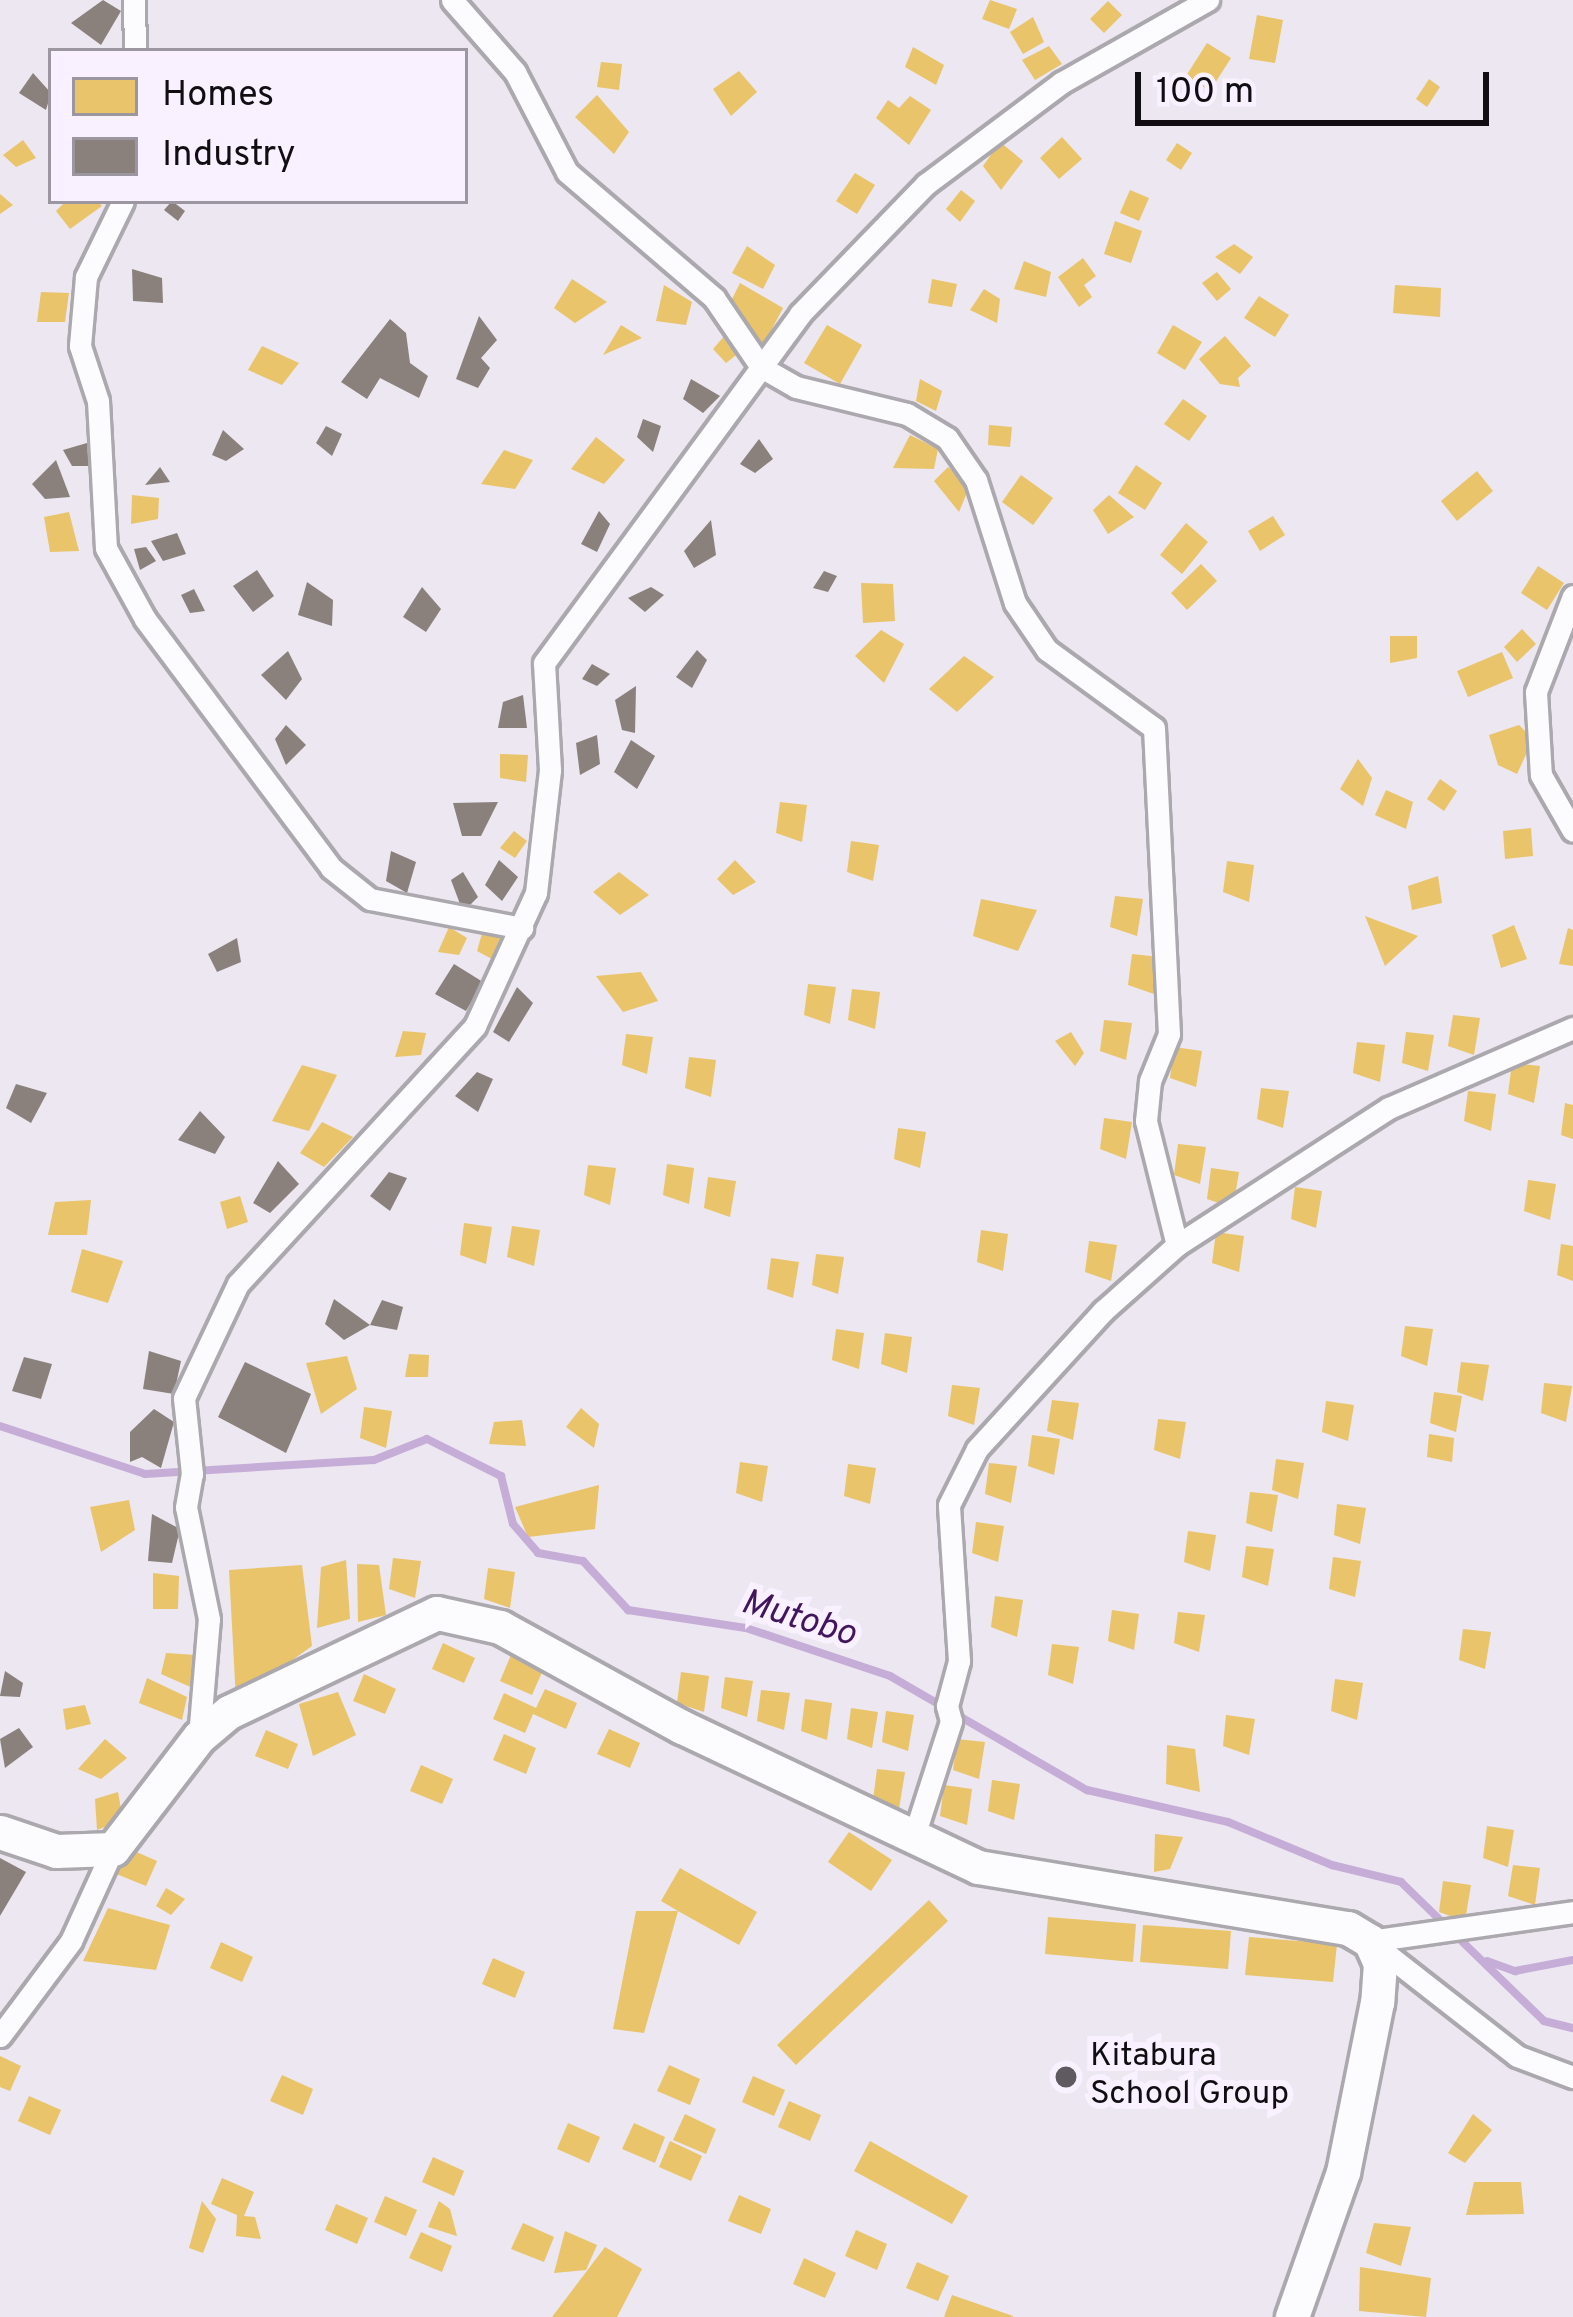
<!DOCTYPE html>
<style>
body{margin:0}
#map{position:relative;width:1573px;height:2317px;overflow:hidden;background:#ece7f0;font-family:Overpass,sans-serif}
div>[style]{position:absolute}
.homes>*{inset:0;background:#e9c46a}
.industry>*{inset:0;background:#8a817c}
.stream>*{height:8px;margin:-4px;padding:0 4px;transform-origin:4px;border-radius:4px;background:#c6add8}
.roads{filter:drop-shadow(3px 0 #aba8ae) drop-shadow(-3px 0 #aba8ae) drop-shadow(0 3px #aba8ae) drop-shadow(0 -3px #aba8ae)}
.minor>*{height:21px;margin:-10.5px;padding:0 10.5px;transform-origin:10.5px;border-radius:10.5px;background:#fcfbfd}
.secondary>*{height:33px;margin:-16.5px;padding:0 16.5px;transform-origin:16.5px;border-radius:16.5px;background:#fcfbfd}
.dots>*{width:33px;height:33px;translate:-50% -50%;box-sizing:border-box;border:6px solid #f9f1ff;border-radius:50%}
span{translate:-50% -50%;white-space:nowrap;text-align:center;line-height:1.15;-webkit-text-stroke:12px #f9f1ff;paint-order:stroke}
.poi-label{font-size:33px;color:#110e13}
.left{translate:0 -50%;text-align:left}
.water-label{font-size:36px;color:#42165c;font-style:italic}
.legend{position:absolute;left:48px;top:48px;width:420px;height:156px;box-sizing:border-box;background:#f9f1ff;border:3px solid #9c96a1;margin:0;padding:15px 21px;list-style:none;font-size:36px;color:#110e13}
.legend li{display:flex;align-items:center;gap:24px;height:60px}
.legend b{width:60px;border:3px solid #9c96a1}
.scale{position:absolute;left:1135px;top:72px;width:354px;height:54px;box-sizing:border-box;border:6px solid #110e13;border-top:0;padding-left:15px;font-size:36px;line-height:42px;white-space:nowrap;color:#110e13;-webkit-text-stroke:9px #f9f1ff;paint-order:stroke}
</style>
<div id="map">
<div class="homes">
<div style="clip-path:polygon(990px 0,1017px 9px,1009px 29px,982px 19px)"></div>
<div style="clip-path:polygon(1108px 1px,1122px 15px,1104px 33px,1090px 19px)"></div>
<div style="clip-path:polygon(1257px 15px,1283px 20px,1275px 63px,1249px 59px)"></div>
<div style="clip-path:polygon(1033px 17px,1044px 42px,1023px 54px,1010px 32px)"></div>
<div style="clip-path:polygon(1207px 43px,1231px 58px,1210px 91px,1186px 76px)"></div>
<div style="clip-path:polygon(1049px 46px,1062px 64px,1035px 80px,1022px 60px)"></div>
<div style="clip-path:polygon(913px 47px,944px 65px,936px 85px,905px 67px)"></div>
<div style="clip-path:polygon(601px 62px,622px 64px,619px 90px,597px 87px)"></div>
<div style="clip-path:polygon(739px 71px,757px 92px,731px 116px,713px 89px)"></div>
<div style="clip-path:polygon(1429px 79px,1440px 87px,1427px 107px,1416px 99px)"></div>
<div style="clip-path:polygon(597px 95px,629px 132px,614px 154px,575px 117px)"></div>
<div style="clip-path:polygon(910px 96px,931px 110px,909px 145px,876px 118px,888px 100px,899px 108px)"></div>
<div style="clip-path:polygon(1062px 137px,1082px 159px,1059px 179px,1040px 158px)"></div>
<div style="clip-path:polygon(23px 140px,36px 158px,16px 167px,3px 155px)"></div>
<div style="clip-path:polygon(1000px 142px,1023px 161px,1001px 190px,983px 166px)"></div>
<div style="clip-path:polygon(1177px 143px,1192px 153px,1181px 170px,1166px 160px)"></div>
<div style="clip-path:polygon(855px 173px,875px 185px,857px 214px,836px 201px)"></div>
<div style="clip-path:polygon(961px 190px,975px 201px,960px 222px,946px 209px)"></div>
<div style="clip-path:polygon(1130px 190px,1149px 198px,1139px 221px,1120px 213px)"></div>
<div style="clip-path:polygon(0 194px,13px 205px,0 214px)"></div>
<div style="clip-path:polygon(66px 201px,98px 201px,102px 206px,70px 229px,56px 211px)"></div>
<div style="clip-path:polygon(1115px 221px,1142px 231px,1131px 263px,1104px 254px)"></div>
<div style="clip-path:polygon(1234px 244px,1253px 257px,1240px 274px,1215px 257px)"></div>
<div style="clip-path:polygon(747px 246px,775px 265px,763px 289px,732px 273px)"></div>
<div style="clip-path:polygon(1083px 258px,1096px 276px,1084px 285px,1092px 297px,1079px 307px,1058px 277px)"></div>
<div style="clip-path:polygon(1024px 261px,1051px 272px,1046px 297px,1014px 289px)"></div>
<div style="clip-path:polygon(1217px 272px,1231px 289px,1217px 301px,1202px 283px)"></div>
<div style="clip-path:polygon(572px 279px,607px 302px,575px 323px,554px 308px)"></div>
<div style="clip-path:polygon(932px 279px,957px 284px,952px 307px,928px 303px)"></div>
<div style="clip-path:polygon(740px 283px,783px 308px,763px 346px,725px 313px)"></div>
<div style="clip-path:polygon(664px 285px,692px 302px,686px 325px,656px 321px)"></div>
<div style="clip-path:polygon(1395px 285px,1441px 288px,1440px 317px,1393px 313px)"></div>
<div style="clip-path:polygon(984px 289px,1000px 299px,997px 323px,970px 310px)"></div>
<div style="clip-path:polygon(41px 292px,69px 293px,65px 322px,37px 322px)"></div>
<div style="clip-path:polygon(1259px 296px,1289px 315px,1275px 337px,1244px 318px)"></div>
<div style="clip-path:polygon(621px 325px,642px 338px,603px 355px)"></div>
<div style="clip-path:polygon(827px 325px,862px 345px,840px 384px,804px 363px)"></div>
<div style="clip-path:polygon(1173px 325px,1202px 342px,1185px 370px,1157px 353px)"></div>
<div style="clip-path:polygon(726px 334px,740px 352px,726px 363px,713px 349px)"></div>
<div style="clip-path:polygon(1225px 336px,1251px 366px,1238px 378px,1240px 387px,1220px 384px,1199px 359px)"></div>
<div style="clip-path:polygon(262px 346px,299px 363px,282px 385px,248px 370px)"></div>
<div style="clip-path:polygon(920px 379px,942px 391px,936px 411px,916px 401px)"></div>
<div style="clip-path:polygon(1183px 399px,1207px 416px,1189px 441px,1164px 424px)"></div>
<div style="clip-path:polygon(989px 425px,1012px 427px,1010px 447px,988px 445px)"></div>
<div style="clip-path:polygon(910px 435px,938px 449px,934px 469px,893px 468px)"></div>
<div style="clip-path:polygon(596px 437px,625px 460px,604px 484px,571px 469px)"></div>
<div style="clip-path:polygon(504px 450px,533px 460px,515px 489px,481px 484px)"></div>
<div style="clip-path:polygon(1136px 465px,1162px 483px,1145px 510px,1118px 493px)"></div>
<div style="clip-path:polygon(948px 467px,970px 485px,959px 512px,934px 481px)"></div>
<div style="clip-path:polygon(1477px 471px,1493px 491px,1457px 521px,1441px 501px)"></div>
<div style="clip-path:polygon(1021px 475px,1053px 498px,1033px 525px,1002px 502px)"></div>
<div style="clip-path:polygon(132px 495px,159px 498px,158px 519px,131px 524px)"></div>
<div style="clip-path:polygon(1109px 495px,1134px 517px,1108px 534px,1093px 510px)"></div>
<div style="clip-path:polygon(69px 512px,79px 551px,50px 552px,44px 517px)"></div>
<div style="clip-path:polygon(1273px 516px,1285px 535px,1260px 551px,1248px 531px)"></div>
<div style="clip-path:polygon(1186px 523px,1208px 542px,1182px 574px,1160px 555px)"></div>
<div style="clip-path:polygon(1201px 564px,1217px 581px,1187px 610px,1171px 593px)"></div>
<div style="clip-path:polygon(1538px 566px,1564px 583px,1547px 610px,1521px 593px)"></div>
<div style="clip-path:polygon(861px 583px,893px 584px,895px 621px,863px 623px)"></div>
<div style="clip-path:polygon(1522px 629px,1536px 644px,1517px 662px,1504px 647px)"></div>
<div style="clip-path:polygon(881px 630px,904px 644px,884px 683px,855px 656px)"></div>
<div style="clip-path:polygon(1390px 636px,1417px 636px,1417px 658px,1390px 663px)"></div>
<div style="clip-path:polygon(1502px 652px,1513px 678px,1468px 697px,1457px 671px)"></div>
<div style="clip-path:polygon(964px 656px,994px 677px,957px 712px,929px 689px)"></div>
<div style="clip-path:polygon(1519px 725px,1533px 739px,1517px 774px,1498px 765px,1489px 735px)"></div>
<div style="clip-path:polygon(500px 754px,528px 755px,526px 782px,500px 778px)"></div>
<div style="clip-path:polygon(1358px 759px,1372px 778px,1363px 806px,1340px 789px)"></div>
<div style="clip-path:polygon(1440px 779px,1457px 791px,1444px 811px,1427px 799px)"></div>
<div style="clip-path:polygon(1386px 790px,1413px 802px,1406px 829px,1375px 815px)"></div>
<div style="clip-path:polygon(780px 802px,807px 805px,802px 842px,776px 833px)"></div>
<div style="clip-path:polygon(1531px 828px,1533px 856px,1505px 859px,1503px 831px)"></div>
<div style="clip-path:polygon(514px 831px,527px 841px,515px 858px,500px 848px)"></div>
<div style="clip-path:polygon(851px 841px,879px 845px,873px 881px,847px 872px)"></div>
<div style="clip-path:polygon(735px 860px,756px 882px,733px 895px,717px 879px)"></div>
<div style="clip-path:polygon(1227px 861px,1254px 865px,1249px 902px,1223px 892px)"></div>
<div style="clip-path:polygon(619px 872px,649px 895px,620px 915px,593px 892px)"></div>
<div style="clip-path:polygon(1438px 876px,1442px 903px,1412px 910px,1408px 886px)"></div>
<div style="clip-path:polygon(1115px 896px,1143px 899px,1137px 936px,1110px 927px)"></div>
<div style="clip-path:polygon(981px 899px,1037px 910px,1018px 951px,973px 936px)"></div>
<div style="clip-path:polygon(1365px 916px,1418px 936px,1385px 966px)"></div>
<div style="clip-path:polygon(1514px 925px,1527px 959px,1501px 968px,1492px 935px)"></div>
<div style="clip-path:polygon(449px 927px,467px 938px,459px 955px,438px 952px)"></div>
<div style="clip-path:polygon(1568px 928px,1573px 930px,1573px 966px,1559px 964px)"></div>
<div style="clip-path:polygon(483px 930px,500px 938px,492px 959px,477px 951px)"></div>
<div style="clip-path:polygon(1132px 954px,1160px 957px,1154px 994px,1128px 985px)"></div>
<div style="clip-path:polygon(641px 972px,658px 1001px,623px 1012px,596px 976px)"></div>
<div style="clip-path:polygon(808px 984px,836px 987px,830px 1024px,804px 1015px)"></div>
<div style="clip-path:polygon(852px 989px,880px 992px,875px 1029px,848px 1020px)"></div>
<div style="clip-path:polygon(1453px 1015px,1480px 1018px,1474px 1055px,1448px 1046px)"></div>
<div style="clip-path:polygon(1104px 1020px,1132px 1023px,1126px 1060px,1100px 1051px)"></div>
<div style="clip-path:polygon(403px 1031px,426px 1033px,421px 1055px,395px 1057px)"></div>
<div style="clip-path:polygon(1071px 1032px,1084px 1053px,1075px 1066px,1055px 1041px)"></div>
<div style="clip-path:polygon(1406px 1032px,1434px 1035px,1428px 1071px,1402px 1063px)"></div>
<div style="clip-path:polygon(626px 1034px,653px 1037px,647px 1074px,622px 1065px)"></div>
<div style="clip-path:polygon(1357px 1042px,1385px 1045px,1380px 1082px,1353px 1073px)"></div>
<div style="clip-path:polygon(1174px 1047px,1202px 1051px,1196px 1087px,1170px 1078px)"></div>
<div style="clip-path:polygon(689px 1057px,716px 1060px,711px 1097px,685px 1088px)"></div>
<div style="clip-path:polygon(1512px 1063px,1540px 1066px,1534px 1103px,1508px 1094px)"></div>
<div style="clip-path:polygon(302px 1065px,337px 1075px,309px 1131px,272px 1121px)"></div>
<div style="clip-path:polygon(1261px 1088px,1289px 1091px,1283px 1128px,1257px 1119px)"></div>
<div style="clip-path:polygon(1468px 1091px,1496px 1094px,1491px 1131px,1464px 1121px)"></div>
<div style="clip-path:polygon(1565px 1103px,1573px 1105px,1573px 1139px,1561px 1135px)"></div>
<div style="clip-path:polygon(1104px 1118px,1132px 1122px,1126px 1159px,1100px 1149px)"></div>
<div style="clip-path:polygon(322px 1122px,353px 1137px,324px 1167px,300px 1153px)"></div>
<div style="clip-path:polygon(898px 1128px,926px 1132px,920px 1168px,894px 1159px)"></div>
<div style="clip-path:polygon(1178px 1144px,1206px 1147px,1200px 1184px,1174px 1175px)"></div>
<div style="clip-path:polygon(667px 1164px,694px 1168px,689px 1204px,663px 1195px)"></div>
<div style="clip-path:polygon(588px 1165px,616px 1168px,610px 1205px,584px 1195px)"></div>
<div style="clip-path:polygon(1211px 1168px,1239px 1172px,1233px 1208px,1207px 1199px)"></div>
<div style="clip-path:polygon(708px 1177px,736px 1181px,730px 1217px,704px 1208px)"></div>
<div style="clip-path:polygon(1528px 1180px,1556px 1184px,1550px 1220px,1524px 1211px)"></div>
<div style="clip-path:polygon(1295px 1187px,1322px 1191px,1316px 1228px,1291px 1219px)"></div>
<div style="clip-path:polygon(240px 1196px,248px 1222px,227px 1229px,220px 1202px)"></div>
<div style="clip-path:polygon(91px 1200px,87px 1235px,48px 1235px,55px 1202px)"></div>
<div style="clip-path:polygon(464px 1223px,492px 1227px,486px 1264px,460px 1255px)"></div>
<div style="clip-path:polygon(512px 1226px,540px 1230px,534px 1266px,507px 1257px)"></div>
<div style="clip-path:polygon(981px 1230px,1008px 1234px,1003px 1271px,977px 1262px)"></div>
<div style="clip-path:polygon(1216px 1232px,1244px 1236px,1239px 1272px,1212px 1263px)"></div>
<div style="clip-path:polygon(1089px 1241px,1117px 1245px,1111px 1281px,1085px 1272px)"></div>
<div style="clip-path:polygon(1561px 1244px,1573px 1246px,1573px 1281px,1557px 1275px)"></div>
<div style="clip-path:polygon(82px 1249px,123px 1261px,108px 1303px,71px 1292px)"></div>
<div style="clip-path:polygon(816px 1254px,844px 1257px,838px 1294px,812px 1285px)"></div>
<div style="clip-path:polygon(771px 1258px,799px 1262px,793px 1298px,767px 1289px)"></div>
<div style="clip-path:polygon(1405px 1326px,1433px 1329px,1427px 1366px,1401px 1356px)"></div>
<div style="clip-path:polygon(836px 1329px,864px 1333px,859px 1369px,832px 1360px)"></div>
<div style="clip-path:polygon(885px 1333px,912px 1337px,907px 1373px,881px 1364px)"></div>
<div style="clip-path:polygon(409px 1354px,429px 1355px,428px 1377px,405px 1377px)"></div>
<div style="clip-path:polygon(347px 1356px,357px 1389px,321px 1414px,306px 1363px)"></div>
<div style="clip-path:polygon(1461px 1362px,1489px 1365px,1483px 1401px,1457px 1392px)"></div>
<div style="clip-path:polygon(1544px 1383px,1572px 1386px,1566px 1422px,1541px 1413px)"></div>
<div style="clip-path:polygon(952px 1385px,980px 1388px,974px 1425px,948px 1416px)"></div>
<div style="clip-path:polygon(1434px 1392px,1462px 1396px,1456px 1432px,1430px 1423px)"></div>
<div style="clip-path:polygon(1052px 1400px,1079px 1403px,1073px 1440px,1047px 1431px)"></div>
<div style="clip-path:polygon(1326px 1401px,1354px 1405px,1348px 1441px,1322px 1432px)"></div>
<div style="clip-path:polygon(364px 1407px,392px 1411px,386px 1448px,360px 1438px)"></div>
<div style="clip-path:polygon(581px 1408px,599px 1424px,594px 1448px,566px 1427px)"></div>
<div style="clip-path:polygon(1158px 1419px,1186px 1422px,1180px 1459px,1154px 1450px)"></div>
<div style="clip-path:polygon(522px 1420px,526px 1446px,489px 1444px,494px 1422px)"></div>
<div style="clip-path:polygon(1429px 1434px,1454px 1438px,1452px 1462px,1427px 1457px)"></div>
<div style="clip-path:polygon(1032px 1435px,1060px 1439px,1054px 1475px,1028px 1466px)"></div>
<div style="clip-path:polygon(1276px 1459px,1304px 1463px,1298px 1499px,1272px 1490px)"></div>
<div style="clip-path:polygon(740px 1462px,768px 1466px,762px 1502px,736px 1493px)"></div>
<div style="clip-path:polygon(989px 1463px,1017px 1466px,1011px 1503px,985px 1494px)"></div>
<div style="clip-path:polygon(848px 1464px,876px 1468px,870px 1504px,844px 1496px)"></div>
<div style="clip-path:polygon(599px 1485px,595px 1529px,528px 1537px,515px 1507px)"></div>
<div style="clip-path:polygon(1250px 1492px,1278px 1495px,1272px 1532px,1246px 1523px)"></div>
<div style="clip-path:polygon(129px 1500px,135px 1530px,101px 1552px,90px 1507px)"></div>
<div style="clip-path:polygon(1337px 1504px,1366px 1508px,1360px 1544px,1334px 1535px)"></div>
<div style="clip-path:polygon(976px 1522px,1004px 1526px,998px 1562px,972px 1553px)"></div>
<div style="clip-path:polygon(1188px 1531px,1216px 1535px,1210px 1571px,1184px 1562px)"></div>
<div style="clip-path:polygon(1246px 1546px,1274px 1549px,1268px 1586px,1242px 1577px)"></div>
<div style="clip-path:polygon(1333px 1557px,1361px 1561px,1355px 1597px,1329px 1589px)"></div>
<div style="clip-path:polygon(393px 1558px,421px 1561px,415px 1598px,389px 1589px)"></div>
<div style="clip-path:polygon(346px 1560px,350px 1619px,317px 1628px,321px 1567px)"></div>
<div style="clip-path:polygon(357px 1564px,379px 1565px,386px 1615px,358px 1622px)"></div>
<div style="clip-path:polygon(302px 1565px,312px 1646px,236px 1700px,229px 1570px)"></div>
<div style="clip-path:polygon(488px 1568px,515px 1572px,510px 1608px,484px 1599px)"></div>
<div style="clip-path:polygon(153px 1573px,179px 1576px,178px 1609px,153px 1609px)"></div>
<div style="clip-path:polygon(995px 1596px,1023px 1600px,1017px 1637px,991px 1627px)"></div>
<div style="clip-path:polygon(1112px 1610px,1139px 1614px,1134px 1650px,1108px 1641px)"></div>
<div style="clip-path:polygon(1178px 1612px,1205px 1615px,1199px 1652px,1174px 1643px)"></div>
<div style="clip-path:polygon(1463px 1629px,1491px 1632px,1485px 1669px,1459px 1660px)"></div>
<div style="clip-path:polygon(443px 1643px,475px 1658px,464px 1683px,432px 1669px)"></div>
<div style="clip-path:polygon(1052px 1644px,1079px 1647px,1073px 1684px,1048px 1675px)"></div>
<div style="clip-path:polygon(166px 1653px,196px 1655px,195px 1689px,161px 1674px)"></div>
<div style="clip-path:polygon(511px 1655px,543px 1670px,532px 1695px,500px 1681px)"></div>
<div style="clip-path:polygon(681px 1672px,709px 1676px,704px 1712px,677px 1703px)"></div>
<div style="clip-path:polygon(364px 1674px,396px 1689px,385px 1714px,353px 1701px)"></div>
<div style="clip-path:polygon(725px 1677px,753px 1681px,747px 1717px,721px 1708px)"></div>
<div style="clip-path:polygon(147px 1678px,187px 1697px,182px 1720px,139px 1703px)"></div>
<div style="clip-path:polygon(1335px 1679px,1363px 1683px,1357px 1720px,1331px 1711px)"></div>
<div style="clip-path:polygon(545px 1689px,577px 1703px,566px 1729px,533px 1714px,525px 1733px,493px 1719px,504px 1693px,536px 1708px)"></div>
<div style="clip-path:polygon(761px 1690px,790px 1693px,784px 1730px,757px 1721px)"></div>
<div style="clip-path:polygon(338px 1692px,356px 1735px,313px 1756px,299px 1704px)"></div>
<div style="clip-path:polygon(805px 1699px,832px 1703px,827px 1740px,801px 1731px)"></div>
<div style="clip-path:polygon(85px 1705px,91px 1724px,66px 1730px,63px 1709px)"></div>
<div style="clip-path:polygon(851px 1708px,878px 1712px,872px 1748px,847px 1739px)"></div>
<div style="clip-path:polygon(886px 1711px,914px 1715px,908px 1751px,882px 1742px)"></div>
<div style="clip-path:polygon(1226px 1715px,1255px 1719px,1249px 1755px,1223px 1746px)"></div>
<div style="clip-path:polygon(609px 1729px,640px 1743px,630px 1768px,597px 1754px)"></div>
<div style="clip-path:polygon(266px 1730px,298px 1744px,288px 1769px,255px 1756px)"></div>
<div style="clip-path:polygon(504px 1734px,536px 1748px,526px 1774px,493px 1760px)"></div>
<div style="clip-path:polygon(105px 1739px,127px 1758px,101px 1779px,78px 1769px)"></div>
<div style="clip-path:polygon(957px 1739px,985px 1742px,979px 1779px,953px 1770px)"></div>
<div style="clip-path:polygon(1167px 1745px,1195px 1749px,1200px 1792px,1166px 1784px)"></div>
<div style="clip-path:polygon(421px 1765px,453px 1779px,442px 1804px,410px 1791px)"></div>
<div style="clip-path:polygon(877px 1769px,905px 1772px,899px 1809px,873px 1800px)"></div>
<div style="clip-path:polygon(992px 1780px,1020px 1784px,1014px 1820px,988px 1811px)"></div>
<div style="clip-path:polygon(944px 1785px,972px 1789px,967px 1825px,940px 1816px)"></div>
<div style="clip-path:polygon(118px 1792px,123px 1820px,97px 1830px,95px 1799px)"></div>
<div style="clip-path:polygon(1487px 1826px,1514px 1830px,1508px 1867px,1483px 1858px)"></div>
<div style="clip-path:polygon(849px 1832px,892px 1860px,871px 1891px,828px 1862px)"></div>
<div style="clip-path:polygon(1155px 1834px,1183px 1837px,1170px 1869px,1154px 1872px)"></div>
<div style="clip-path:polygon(125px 1847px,157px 1861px,146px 1886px,114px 1873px)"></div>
<div style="clip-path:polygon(1513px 1865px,1540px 1868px,1535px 1905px,1508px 1896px)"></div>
<div style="clip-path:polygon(680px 1868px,757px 1912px,739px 1945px,678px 1911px,644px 2033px,613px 2029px,636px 1911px,678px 1911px,661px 1901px)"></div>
<div style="clip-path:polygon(1443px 1881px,1471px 1885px,1465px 1921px,1439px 1912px)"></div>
<div style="clip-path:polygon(166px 1888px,185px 1899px,171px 1915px,156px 1906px)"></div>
<div style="clip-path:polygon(929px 1900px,948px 1921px,796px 2065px,777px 2045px)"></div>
<div style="clip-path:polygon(108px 1908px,170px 1925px,156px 1970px,83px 1961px)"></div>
<div style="clip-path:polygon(1048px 1917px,1136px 1924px,1133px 1962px,1045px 1954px)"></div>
<div style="clip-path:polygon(1143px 1925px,1231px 1931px,1228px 1969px,1140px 1962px)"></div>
<div style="clip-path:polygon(1249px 1937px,1337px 1944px,1333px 1982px,1245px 1975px)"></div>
<div style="clip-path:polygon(221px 1942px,253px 1957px,242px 1982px,210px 1968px)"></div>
<div style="clip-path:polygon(493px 1958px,525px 1972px,515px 1998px,482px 1984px)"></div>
<div style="clip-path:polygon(0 2056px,21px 2066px,10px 2091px,0 2087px)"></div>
<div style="clip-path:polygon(669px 2065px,700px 2079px,690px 2105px,657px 2091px)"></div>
<div style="clip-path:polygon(282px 2075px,313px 2089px,303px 2115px,270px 2101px)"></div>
<div style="clip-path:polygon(753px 2076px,785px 2090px,774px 2116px,742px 2102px)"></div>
<div style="clip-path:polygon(29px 2096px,61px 2110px,50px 2135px,18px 2121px)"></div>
<div style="clip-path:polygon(789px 2101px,821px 2115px,810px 2141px,778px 2127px)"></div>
<div style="clip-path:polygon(685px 2114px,716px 2129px,706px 2154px,673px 2140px)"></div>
<div style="clip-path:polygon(1473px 2114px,1492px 2130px,1465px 2163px,1448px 2153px)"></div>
<div style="clip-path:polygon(568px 2123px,600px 2137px,589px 2163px,557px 2149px)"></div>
<div style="clip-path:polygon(634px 2123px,665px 2137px,655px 2163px,622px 2149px)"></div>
<div style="clip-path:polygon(670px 2141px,702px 2156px,691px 2181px,659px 2167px)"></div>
<div style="clip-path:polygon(870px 2141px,968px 2196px,952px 2224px,854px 2171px)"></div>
<div style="clip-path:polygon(433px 2157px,464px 2171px,454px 2196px,422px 2182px)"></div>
<div style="clip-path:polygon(222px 2178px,254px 2192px,244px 2216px,255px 2217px,261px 2239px,236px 2236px,237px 2215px,211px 2204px)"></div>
<div style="clip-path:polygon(1474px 2182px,1521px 2182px,1524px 2214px,1466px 2215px)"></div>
<div style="clip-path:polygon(739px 2195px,771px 2209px,761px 2234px,728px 2221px)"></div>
<div style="clip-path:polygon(385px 2196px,417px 2210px,406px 2236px,374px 2222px)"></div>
<div style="clip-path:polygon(202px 2201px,216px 2219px,203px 2253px,189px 2248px)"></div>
<div style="clip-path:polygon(439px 2201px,450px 2209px,457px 2236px,428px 2227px)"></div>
<div style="clip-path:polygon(336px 2204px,368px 2218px,357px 2244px,325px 2230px)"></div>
<div style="clip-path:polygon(523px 2223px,554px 2237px,544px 2262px,511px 2249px)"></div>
<div style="clip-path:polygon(1374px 2223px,1411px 2227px,1401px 2266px,1366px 2253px)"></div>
<div style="clip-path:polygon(856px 2230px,887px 2244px,877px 2270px,845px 2256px)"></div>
<div style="clip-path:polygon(565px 2231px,597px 2245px,586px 2270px,554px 2273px)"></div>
<div style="clip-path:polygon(421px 2232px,452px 2246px,442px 2272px,409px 2258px)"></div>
<div style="clip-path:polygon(605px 2247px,642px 2269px,617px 2317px,552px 2317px)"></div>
<div style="clip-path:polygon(804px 2258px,836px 2273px,825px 2298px,793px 2284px)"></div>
<div style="clip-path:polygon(917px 2262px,949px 2276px,938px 2301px,906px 2288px)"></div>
<div style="clip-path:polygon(1360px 2267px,1431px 2278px,1426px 2317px,1359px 2311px)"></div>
<div style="clip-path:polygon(952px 2295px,1013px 2316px,1013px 2317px,944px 2317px)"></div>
</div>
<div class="industry">
<div style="clip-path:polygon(103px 0,121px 11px,101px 45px,71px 23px)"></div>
<div style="clip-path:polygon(33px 73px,51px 93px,46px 110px,19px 93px)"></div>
<div style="clip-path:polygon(172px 201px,185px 211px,178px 221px,164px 210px)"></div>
<div style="clip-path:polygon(132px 269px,162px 278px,163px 303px,133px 301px)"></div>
<div style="clip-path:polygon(479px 316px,497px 340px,481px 358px,490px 368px,478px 388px,456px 379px)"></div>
<div style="clip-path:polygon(390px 319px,406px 333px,410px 363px,428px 376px,419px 398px,380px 378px,367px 399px,341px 382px)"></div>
<div style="clip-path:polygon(691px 379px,720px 396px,703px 413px,683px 399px)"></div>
<div style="clip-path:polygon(643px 419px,661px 426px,653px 452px,637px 437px)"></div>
<div style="clip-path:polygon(326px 426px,342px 434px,332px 456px,316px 443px)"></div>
<div style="clip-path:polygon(223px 430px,244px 449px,226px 461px,212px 455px)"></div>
<div style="clip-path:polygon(759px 439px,773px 459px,755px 473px,740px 464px)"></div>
<div style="clip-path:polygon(87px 443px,89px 466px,72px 466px,63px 450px)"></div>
<div style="clip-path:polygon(56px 460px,70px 497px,45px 499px,32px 484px)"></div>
<div style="clip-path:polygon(160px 467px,170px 482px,145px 485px)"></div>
<div style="clip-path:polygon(599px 511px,610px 524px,597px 552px,581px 544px)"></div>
<div style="clip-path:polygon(711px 520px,716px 555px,694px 568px,684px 551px)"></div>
<div style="clip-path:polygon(177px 533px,186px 554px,163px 561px,151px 541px)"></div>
<div style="clip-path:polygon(146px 547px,156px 561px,140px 570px,134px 549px)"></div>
<div style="clip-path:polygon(257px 570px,274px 596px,253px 612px,233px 586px)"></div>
<div style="clip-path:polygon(824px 571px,837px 576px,828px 592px,813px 588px)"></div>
<div style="clip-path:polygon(307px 582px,333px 600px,332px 626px,298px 615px)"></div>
<div style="clip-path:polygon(422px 587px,441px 609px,426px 632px,403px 617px)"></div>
<div style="clip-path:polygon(651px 587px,664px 595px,645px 612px,628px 598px)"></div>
<div style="clip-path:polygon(194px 589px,205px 611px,190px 613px,181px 595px)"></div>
<div style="clip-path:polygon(697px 650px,707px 660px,692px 688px,676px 677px)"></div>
<div style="clip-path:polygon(288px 651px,302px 679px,286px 700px,261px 675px)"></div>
<div style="clip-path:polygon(592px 664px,610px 674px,597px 686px,582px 679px)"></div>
<div style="clip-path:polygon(636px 686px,635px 733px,622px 730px,615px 700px)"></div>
<div style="clip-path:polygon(523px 695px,527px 728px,498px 728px,503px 702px)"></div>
<div style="clip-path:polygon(286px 725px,306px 745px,286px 765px,275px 739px)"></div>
<div style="clip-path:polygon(597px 735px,600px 764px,580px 775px,576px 743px)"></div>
<div style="clip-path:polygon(631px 740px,655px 756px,637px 789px,614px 772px)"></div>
<div style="clip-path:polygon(498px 802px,481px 836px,462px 836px,453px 803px)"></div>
<div style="clip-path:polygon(391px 851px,416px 862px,407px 893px,386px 881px)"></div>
<div style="clip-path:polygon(499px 860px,518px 877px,502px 901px,485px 885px)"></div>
<div style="clip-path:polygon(463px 872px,478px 897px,463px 912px,451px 880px)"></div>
<div style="clip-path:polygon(237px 938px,241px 962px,217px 972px,208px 954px)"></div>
<div style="clip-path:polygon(454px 964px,483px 982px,466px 1011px,435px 994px)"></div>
<div style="clip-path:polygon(517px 987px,533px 1003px,509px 1042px,493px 1032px)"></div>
<div style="clip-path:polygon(477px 1072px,493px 1079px,478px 1112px,455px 1096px)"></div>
<div style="clip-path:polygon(16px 1084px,47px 1093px,31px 1123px,6px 1108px)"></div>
<div style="clip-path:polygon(200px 1111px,225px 1137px,215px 1154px,178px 1140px)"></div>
<div style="clip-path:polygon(278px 1161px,299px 1184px,270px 1213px,253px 1203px)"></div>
<div style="clip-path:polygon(389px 1172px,407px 1178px,390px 1211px,370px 1196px)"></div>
<div style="clip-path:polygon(334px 1299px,370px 1325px,344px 1340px,325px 1324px)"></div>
<div style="clip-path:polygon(382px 1300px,403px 1307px,397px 1330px,370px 1325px)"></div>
<div style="clip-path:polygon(149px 1351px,181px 1361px,174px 1394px,143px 1389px)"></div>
<div style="clip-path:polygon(24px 1357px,52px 1364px,41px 1399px,12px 1391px)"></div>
<div style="clip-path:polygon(245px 1362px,311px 1394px,286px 1453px,218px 1417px)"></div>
<div style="clip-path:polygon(154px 1409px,174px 1422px,161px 1468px,142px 1457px,130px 1462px,130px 1432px)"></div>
<div style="clip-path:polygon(152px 1514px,180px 1529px,172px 1563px,148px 1561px)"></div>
<div style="clip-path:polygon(5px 1671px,23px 1683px,20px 1697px,0 1696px)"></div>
<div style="clip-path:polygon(19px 1728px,33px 1747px,5px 1768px,0 1739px)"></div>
<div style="clip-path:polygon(0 1858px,26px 1872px,0 1916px)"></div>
</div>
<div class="stream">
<div style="left:0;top:1426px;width:153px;rotate:18.3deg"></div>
<div style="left:145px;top:1474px;width:229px;rotate:-3.5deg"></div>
<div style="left:374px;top:1460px;width:57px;rotate:-21.6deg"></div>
<div style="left:427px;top:1439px;width:83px;rotate:26.6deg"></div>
<div style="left:501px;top:1476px;width:49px;rotate:76deg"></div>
<div style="left:513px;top:1524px;width:38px;rotate:49deg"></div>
<div style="left:538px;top:1553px;width:46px;rotate:10.1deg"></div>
<div style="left:583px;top:1561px;width:67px;rotate:47.4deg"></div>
<div style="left:628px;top:1610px;width:119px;rotate:8.7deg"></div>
<div style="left:746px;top:1628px;width:152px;rotate:18.4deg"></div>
<div style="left:890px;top:1676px;width:228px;rotate:30.1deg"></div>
<div style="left:1087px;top:1790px;width:145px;rotate:12.8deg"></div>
<div style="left:1228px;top:1822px;width:113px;rotate:22.5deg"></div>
<div style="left:1332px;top:1865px;width:71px;rotate:13.8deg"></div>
<div style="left:1401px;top:1882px;width:199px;rotate:44.2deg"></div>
<div style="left:1544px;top:2021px;width:30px;rotate:14deg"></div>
<div style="left:1487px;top:1961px;width:30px;rotate:20deg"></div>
<div style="left:1515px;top:1971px;width:59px;rotate:-10.7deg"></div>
</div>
<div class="roads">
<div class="minor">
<div style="left:134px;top:0;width:51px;rotate:88.9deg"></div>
<div style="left:452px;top:0;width:96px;rotate:48.8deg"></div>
<div style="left:515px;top:72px;width:113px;rotate:62.5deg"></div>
<div style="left:567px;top:172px;width:194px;rotate:40.6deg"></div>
<div style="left:714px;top:298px;width:83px;rotate:55.7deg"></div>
<div style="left:761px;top:367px;width:40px;rotate:29.7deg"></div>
<div style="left:796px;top:387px;width:114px;rotate:13.7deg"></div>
<div style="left:907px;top:414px;width:47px;rotate:31deg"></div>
<div style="left:947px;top:438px;width:51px;rotate:55.4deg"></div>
<div style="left:976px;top:480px;width:129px;rotate:72.4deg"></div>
<div style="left:1015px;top:603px;width:57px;rotate:55.8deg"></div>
<div style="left:1047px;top:650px;width:132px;rotate:36.1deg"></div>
<div style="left:1154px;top:728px;width:306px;rotate:87.2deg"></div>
<div style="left:1169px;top:1034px;width:51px;rotate:112deg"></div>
<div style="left:1150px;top:1081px;width:40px;rotate:95.7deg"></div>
<div style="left:1146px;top:1121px;width:128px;rotate:76deg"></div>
<div style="left:123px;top:201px;width:85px;rotate:116deg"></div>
<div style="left:86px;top:277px;width:69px;rotate:95deg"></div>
<div style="left:80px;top:346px;width:58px;rotate:71.9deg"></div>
<div style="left:98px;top:401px;width:147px;rotate:86.9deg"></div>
<div style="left:106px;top:548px;width:81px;rotate:61.2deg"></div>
<div style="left:145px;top:619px;width:311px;rotate:53.2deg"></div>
<div style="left:331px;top:868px;width:50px;rotate:38.5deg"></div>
<div style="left:370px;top:899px;width:155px;rotate:10.8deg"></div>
<div style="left:1573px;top:596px;width:103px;rotate:111.1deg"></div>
<div style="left:1536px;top:692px;width:83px;rotate:86.6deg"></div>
<div style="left:1541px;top:775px;width:64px;rotate:60.3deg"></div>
<div style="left:199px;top:1737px;width:118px;rotate:-85.2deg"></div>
<div style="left:209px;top:1619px;width:114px;rotate:-101.6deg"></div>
<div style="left:186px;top:1507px;width:34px;rotate:-80deg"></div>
<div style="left:192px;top:1474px;width:76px;rotate:-96deg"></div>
<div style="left:184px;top:1398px;width:126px;rotate:-64.7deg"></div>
<div style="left:238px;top:1284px;width:350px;rotate:-47.4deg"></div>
<div style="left:475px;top:1026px;width:146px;rotate:-65.4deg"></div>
<div style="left:536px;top:893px;width:124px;rotate:-83.5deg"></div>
<div style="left:550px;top:770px;width:107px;rotate:-93.2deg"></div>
<div style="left:544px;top:663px;width:433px;rotate:-53.7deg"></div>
<div style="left:800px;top:314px;width:181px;rotate:-45.9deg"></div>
<div style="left:926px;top:184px;width:169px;rotate:-36.8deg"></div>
<div style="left:1061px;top:83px;width:169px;rotate:-29.5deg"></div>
<div style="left:913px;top:1839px;width:124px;rotate:-72.1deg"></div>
<div style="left:951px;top:1721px;width:16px;rotate:-105deg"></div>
<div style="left:947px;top:1706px;width:47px;rotate:-75.1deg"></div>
<div style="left:959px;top:1661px;width:156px;rotate:-93.7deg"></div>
<div style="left:949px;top:1505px;width:63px;rotate:-63.4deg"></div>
<div style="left:977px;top:1449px;width:187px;rotate:-47.6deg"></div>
<div style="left:1103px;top:1311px;width:99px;rotate:-41.7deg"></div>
<div style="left:1177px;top:1245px;width:252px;rotate:-32.9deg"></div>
<div style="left:1389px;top:1108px;width:201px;rotate:-23.5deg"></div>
<div style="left:1370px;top:1941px;width:205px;rotate:-8.1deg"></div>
<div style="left:1375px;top:1945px;width:180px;rotate:38deg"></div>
<div style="left:1517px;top:2056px;width:60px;rotate:20.6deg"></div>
<div style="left:0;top:2036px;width:119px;rotate:-53.2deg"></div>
<div style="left:71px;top:1941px;width:101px;rotate:-65.5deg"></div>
</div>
<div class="secondary">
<div style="left:0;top:1832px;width:59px;rotate:18.7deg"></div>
<div style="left:56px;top:1851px;width:57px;rotate:-2deg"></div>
<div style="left:113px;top:1849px;width:141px;rotate:-52.5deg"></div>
<div style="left:199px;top:1737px;width:39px;rotate:-40deg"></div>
<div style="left:229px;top:1712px;width:230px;rotate:-25.5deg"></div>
<div style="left:437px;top:1613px;width:65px;rotate:12.5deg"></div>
<div style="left:500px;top:1627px;width:208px;rotate:28.8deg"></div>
<div style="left:682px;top:1727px;width:327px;rotate:25.3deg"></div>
<div style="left:978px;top:1867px;width:375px;rotate:9.4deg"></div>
<div style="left:1348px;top:1928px;width:26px;rotate:31deg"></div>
<div style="left:1370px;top:1941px;width:24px;rotate:66deg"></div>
<div style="left:1380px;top:1963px;width:39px;rotate:94deg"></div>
<div style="left:1377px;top:2002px;width:173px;rotate:101.3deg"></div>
<div style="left:1343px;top:2172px;width:154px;rotate:109.4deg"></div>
</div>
</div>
<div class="dots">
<div style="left:1066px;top:2077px;background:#5e5a60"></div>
</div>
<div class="poi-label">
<span class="left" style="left:1090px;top:2077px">Kitabura<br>School Group</span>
</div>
<div class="water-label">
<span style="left:798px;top:1620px;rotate:17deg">Mutobo</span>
</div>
<ul class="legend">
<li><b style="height:33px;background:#e9c46a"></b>Homes</li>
<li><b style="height:33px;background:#8a817c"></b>Industry</li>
</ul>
<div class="scale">100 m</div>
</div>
